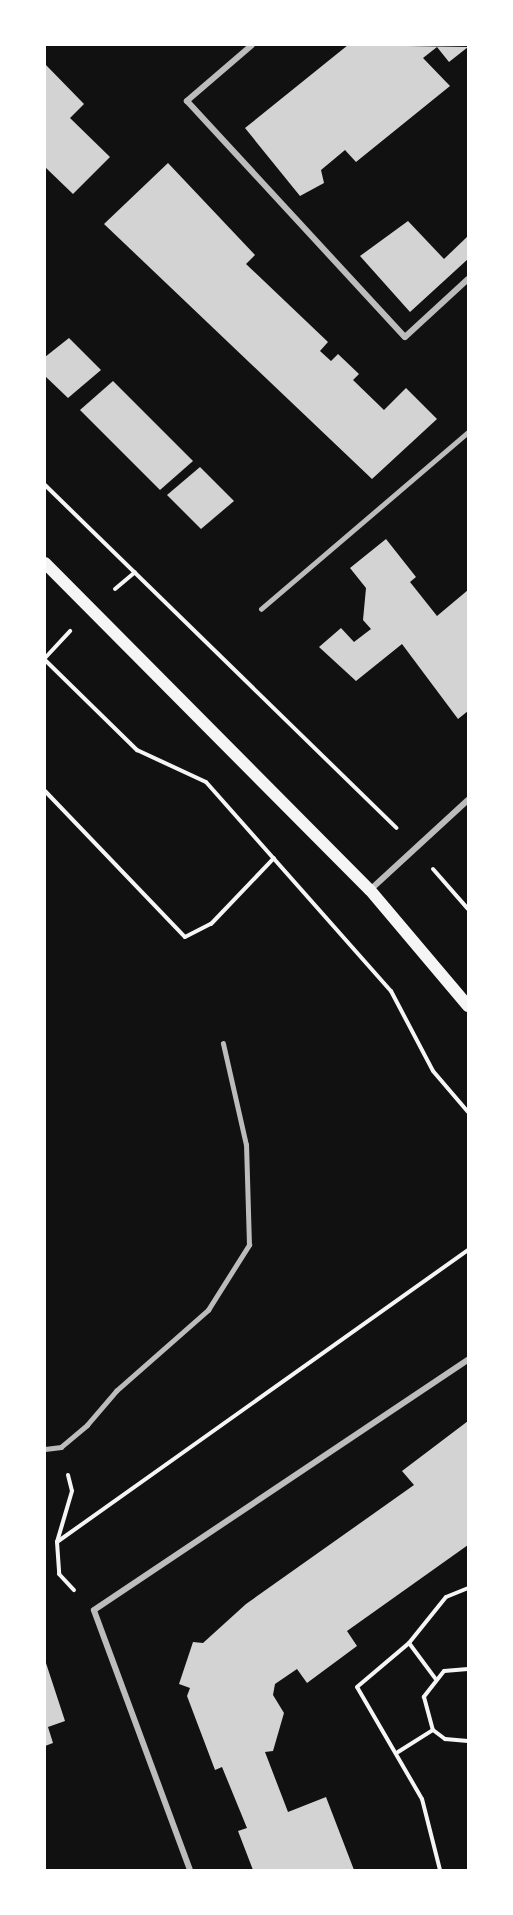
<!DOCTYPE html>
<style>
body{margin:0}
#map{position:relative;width:513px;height:1915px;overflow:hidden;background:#111;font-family:Barlow,sans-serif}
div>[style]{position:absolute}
.building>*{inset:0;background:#d3d3d3}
.path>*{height:4px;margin:-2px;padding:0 2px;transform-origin:2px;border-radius:2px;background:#f5f5f5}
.service>*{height:4.5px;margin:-2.25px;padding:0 2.25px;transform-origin:2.25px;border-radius:2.25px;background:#bcbcbc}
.minor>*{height:6px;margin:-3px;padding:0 3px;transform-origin:3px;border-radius:3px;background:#bcbcbc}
.secondary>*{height:12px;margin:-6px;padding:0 6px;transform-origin:6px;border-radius:6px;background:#f5f5f5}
span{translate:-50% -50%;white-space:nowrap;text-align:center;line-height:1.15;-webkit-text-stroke:4.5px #fff;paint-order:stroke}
.frame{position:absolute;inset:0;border:46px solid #fff;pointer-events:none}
</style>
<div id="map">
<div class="building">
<div style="clip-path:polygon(348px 45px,468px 47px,449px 62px,437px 47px,423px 58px,450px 86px,356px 162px,345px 150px,321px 170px,324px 183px,300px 196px,245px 128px)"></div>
<div style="clip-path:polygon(45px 64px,84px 104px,70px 118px,110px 157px,73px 194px,45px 167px)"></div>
<div style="clip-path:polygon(168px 163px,255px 255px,246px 264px,328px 342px,320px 351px,331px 361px,338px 354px,359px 374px,353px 380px,384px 410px,406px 388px,437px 419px,372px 479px,104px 224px)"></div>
<div style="clip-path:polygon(408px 221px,444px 259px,468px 236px,468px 259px,410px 312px,360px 256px)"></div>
<div style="clip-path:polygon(69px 338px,101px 370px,68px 398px,45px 376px,45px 357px)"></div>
<div style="clip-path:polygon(113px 381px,193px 461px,160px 490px,80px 410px)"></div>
<div style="clip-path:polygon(200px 467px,234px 501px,201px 529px,167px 495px)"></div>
<div style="clip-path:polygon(386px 539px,416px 577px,410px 582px,437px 616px,468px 590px,468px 711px,458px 719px,402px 644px,356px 681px,319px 647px,341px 628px,354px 642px,371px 629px,363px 620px,366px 588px,350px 568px)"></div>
<div style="clip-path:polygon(468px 1421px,468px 1545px,347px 1631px,357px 1646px,307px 1683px,297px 1669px,275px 1684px,273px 1695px,284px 1713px,273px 1751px,265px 1752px,288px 1812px,326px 1797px,354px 1870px,253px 1870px,238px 1831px,247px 1828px,222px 1767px,215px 1770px,187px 1696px,190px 1688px,179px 1684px,193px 1642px,203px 1643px,246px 1604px,414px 1485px,402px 1471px)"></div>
<div style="clip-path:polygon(45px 1660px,65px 1721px,48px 1727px,53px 1743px,45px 1746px)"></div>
</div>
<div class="path">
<div style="left:45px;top:485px;width:491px;rotate:44.3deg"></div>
<div style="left:115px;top:589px;width:26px;rotate:-40deg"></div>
<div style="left:45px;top:658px;width:37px;rotate:-47deg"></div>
<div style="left:45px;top:660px;width:129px;rotate:44.4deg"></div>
<div style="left:137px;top:750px;width:76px;rotate:24.9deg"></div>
<div style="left:206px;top:782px;width:279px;rotate:48.5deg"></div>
<div style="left:391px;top:991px;width:90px;rotate:62.3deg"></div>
<div style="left:433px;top:1071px;width:54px;rotate:49.5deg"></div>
<div style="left:45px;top:791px;width:202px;rotate:46.2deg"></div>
<div style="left:185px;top:937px;width:29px;rotate:-27deg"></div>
<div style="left:211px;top:924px;width:91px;rotate:-46.3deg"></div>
<div style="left:433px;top:869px;width:53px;rotate:48.8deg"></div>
<div style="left:68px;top:1475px;width:16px;rotate:76deg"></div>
<div style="left:72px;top:1491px;width:53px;rotate:106.4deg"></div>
<div style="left:57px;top:1542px;width:32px;rotate:86deg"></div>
<div style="left:59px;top:1574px;width:22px;rotate:47deg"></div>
<div style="left:57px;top:1542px;width:504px;rotate:-35.39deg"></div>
<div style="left:409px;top:1643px;width:44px;rotate:53.4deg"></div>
<div style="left:468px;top:1669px;width:24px;rotate:175deg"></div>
<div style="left:444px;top:1671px;width:33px;rotate:128deg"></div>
<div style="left:424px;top:1697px;width:34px;rotate:75deg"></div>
<div style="left:433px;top:1730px;width:15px;rotate:37deg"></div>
<div style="left:445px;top:1739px;width:23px;rotate:5deg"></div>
<div style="left:398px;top:1752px;width:41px;rotate:-32.2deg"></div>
<div style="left:440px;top:1870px;width:73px;rotate:-104.2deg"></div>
<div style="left:422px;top:1799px;width:129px;rotate:-120.1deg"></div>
<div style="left:357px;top:1687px;width:68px;rotate:-40.2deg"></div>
<div style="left:409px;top:1643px;width:59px;rotate:-51.2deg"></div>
<div style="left:446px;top:1597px;width:24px;rotate:-22deg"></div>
</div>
<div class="service">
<div style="left:261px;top:609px;width:272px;rotate:-40.5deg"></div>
<div style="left:45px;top:1449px;width:16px;rotate:-7deg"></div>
<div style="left:61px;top:1447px;width:34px;rotate:-40deg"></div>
<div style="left:87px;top:1425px;width:45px;rotate:-49.5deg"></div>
<div style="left:116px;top:1391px;width:123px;rotate:-41.4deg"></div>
<div style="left:208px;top:1310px;width:77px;rotate:-57.8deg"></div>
<div style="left:249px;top:1245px;width:100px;rotate:-91.7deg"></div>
<div style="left:246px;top:1145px;width:104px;rotate:-102.8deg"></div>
</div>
<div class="minor">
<div style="left:252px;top:45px;width:86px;rotate:139.3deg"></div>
<div style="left:187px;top:101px;width:321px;rotate:47.3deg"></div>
<div style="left:405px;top:337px;width:86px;rotate:-42.6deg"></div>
<div style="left:370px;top:890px;width:133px;rotate:-42.6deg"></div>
<div style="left:190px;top:1870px;width:277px;rotate:-110.3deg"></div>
<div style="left:94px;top:1610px;width:450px;rotate:-33.8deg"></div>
</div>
<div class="secondary">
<div style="left:45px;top:563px;width:461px;rotate:45.2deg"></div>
<div style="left:370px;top:890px;width:152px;rotate:49.8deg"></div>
</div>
<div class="frame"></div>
</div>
